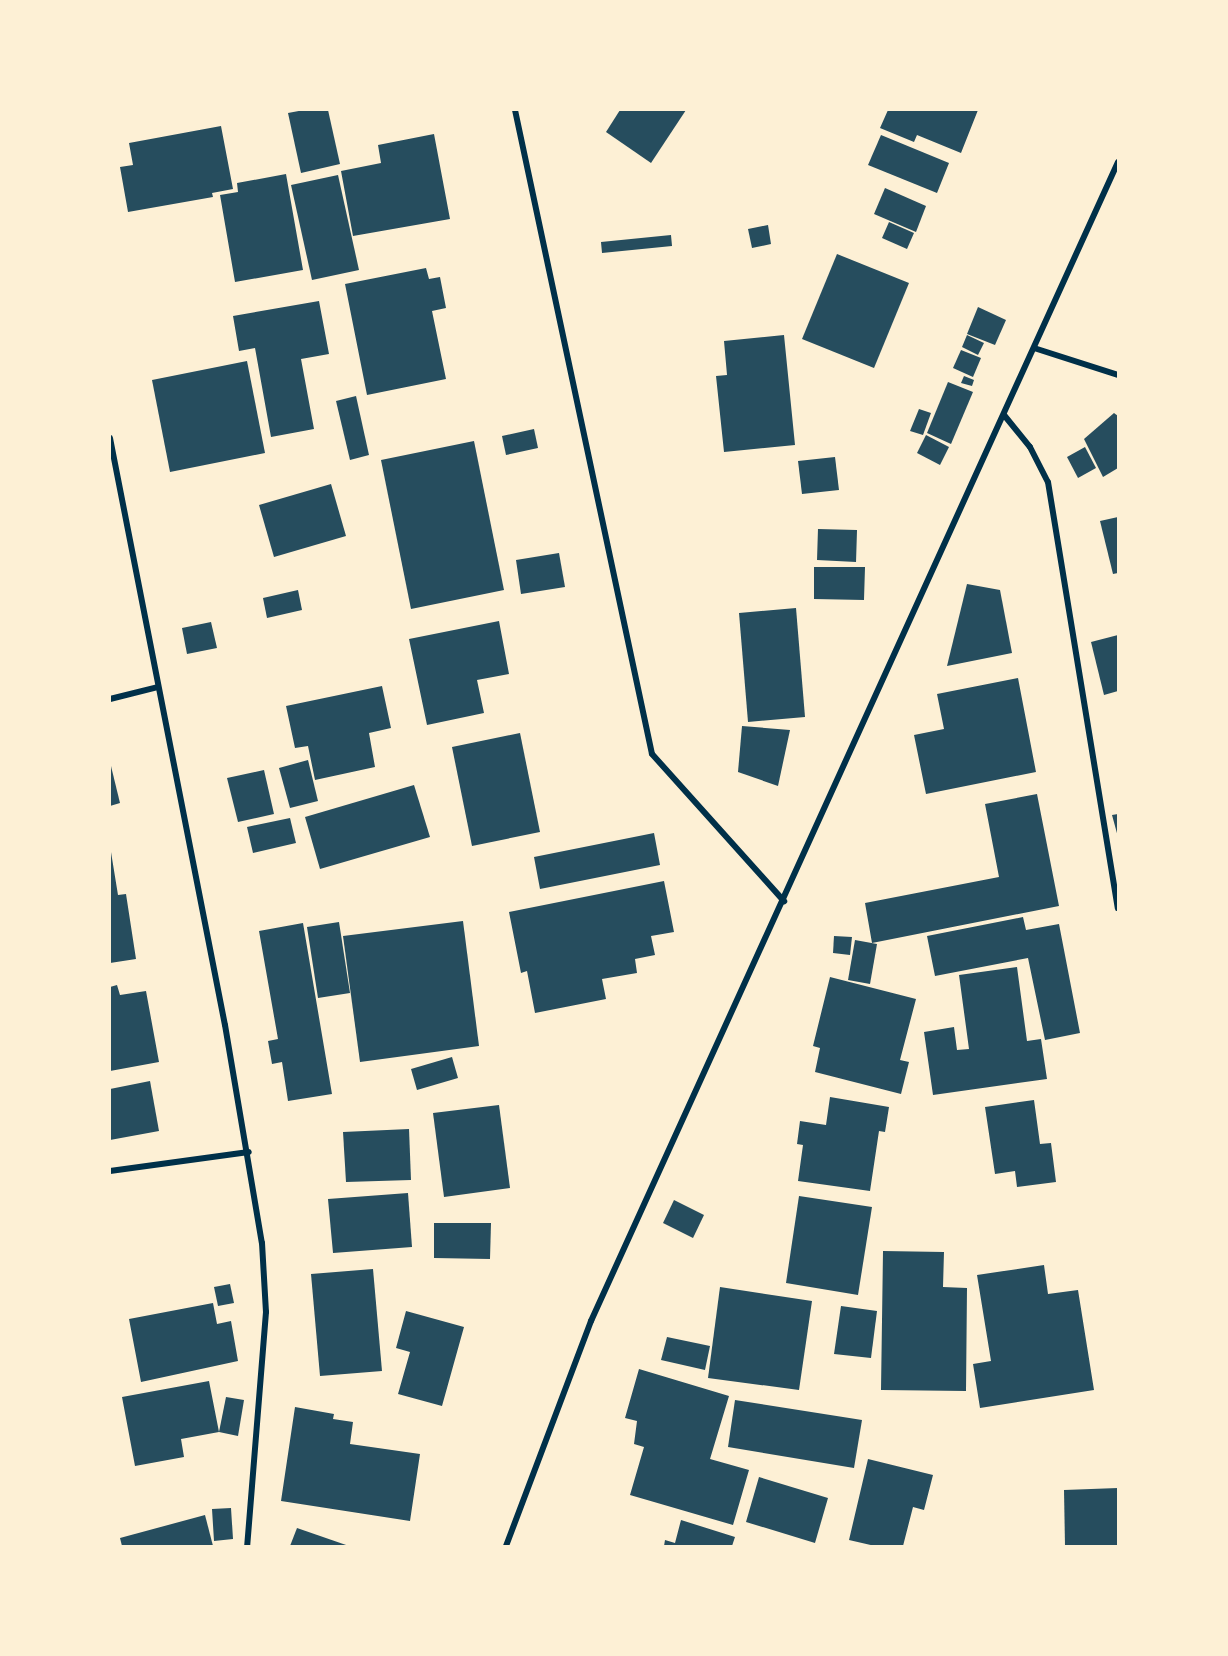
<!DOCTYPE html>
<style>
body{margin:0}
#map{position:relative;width:1228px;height:1656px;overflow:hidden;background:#fdf0d5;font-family:"Public Sans",sans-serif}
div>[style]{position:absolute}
.building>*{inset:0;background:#264d5e}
.minor>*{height:6px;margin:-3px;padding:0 3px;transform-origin:3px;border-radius:3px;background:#003049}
span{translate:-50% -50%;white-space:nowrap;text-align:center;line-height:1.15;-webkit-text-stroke:6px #fdf0d5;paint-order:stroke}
.frame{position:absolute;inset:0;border:111px solid #fdf0d5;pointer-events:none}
</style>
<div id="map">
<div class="building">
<div style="clip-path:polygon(304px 110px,328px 110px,340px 164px,301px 173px,288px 113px)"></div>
<div style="clip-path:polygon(620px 110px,686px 110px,651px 163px,606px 132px)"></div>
<div style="clip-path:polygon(888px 110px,978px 110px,961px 153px,917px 135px,914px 142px,880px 128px)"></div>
<div style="clip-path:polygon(221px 126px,233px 189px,212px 193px,213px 197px,128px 212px,120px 167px,133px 165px,129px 143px)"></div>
<div style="clip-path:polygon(434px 134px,450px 219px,353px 236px,341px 171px,381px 163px,378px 145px)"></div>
<div style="clip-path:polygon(881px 135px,949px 163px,937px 193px,868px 165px)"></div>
<div style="clip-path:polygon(286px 174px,303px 270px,235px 282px,220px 195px,238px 192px,237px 183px)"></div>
<div style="clip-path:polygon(338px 175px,359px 270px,312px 280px,291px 185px)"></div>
<div style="clip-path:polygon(885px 188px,926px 206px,916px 232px,874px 214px)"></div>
<div style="clip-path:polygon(889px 222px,914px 233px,907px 249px,882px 238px)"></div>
<div style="clip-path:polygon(768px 225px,771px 244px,752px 248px,748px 229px)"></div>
<div style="clip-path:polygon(671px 235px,672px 246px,602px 253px,601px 242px)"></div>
<div style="clip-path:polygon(837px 254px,909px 283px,874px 368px,802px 339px)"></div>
<div style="clip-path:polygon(426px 268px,429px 279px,440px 277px,446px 308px,432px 311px,446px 379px,367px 395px,345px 284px)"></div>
<div style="clip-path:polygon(319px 301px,329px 354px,301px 359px,314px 429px,271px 437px,255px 348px,239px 351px,233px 316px)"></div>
<div style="clip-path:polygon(978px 307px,1006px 320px,995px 345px,967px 334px)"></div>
<div style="clip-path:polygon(784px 335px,795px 445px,724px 452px,716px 376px,727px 375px,724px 341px)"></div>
<div style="clip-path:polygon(967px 335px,984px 343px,978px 355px,962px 347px)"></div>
<div style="clip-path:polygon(961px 350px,981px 358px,973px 377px,953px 368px)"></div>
<div style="clip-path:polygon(247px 361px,265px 453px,170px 472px,152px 380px)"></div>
<div style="clip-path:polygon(964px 376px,974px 380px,972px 386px,961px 383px)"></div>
<div style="clip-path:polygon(948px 382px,973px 392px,951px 444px,927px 433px)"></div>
<div style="clip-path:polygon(356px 396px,369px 455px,350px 460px,336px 401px)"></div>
<div style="clip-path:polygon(919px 409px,931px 413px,923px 435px,910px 431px)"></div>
<div style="clip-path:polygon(1114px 413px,1118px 416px,1118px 468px,1103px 477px,1084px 439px)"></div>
<div style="clip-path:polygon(534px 429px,538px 448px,506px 455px,502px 436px)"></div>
<div style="clip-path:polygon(926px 435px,949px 447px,940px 465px,917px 453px)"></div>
<div style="clip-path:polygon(474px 441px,504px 590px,411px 609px,381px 460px)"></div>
<div style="clip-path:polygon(1085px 447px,1096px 468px,1078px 478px,1067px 457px)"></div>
<div style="clip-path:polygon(835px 457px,839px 490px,802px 494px,798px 461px)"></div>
<div style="clip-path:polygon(331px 484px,346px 536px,274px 557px,259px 505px)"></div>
<div style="clip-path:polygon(1118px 517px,1118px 573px,1113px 574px,1100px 521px)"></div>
<div style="clip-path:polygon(818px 529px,857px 530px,856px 562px,817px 560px)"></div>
<div style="clip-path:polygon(559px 553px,565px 587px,521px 594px,516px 560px)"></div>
<div style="clip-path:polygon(814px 567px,865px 567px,864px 600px,814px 599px)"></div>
<div style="clip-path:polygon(967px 584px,1000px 590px,1012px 653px,947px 666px)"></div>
<div style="clip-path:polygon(298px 590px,302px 610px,267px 618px,263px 598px)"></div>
<div style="clip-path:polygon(796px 608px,805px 717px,748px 722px,739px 613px)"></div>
<div style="clip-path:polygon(499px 621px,509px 674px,477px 680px,484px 713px,427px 725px,409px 639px)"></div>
<div style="clip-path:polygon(211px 622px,217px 648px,187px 654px,182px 628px)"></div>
<div style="clip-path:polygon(1118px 635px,1118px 691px,1104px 695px,1091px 642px)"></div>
<div style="clip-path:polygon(1018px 678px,1036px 772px,926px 794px,914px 735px,944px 729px,937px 694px)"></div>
<div style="clip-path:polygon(382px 686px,391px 728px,369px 733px,375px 767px,315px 780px,308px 746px,295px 748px,286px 706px)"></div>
<div style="clip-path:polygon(742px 726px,790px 730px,778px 786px,738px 772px)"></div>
<div style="clip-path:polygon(520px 733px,540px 832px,472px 846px,452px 747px)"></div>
<div style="clip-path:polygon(308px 760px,318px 801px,290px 808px,279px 768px)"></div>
<div style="clip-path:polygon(110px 762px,120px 803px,110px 806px)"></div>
<div style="clip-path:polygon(264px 770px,274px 814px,238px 822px,227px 778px)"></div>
<div style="clip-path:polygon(414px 785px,430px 837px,320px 869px,305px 817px)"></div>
<div style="clip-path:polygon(1037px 794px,1059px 906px,872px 943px,865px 903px,999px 877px,985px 804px)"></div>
<div style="clip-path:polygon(1118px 814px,1118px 837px,1112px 815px)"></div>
<div style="clip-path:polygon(290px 818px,296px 843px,253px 853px,247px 827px)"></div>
<div style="clip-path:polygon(654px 833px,660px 865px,540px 889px,534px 857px)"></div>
<div style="clip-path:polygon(111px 852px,118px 895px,126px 894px,136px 959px,110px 963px)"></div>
<div style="clip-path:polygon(664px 881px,674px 932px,651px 936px,655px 955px,635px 959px,637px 973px,602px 979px,606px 999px,535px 1013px,527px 971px,521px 973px,509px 912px)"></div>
<div style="clip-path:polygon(1023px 917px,1026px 930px,1059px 924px,1080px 1033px,1045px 1040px,1028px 958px,935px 976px,927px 936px)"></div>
<div style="clip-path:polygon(463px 921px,479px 1046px,360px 1062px,343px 936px)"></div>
<div style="clip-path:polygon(339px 922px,350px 993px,318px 998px,307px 927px)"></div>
<div style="clip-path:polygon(303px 923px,332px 1094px,288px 1101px,282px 1062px,272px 1064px,268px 1041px,278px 1039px,259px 931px)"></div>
<div style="clip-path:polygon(834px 936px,852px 937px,850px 955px,833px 953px)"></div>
<div style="clip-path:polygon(855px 940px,877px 944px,870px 984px,848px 980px)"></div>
<div style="clip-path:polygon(1017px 967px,1027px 1041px,1041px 1039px,1047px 1079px,933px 1095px,924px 1032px,954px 1027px,957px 1050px,969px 1049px,959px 975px)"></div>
<div style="clip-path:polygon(830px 977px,916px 999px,900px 1060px,909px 1062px,901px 1094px,815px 1072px,820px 1048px,813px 1046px)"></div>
<div style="clip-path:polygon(117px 985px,120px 995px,146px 991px,159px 1062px,110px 1071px,110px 987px)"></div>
<div style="clip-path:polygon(452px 1057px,458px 1078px,417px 1090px,411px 1069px)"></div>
<div style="clip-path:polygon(150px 1081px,159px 1131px,110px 1140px,110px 1089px)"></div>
<div style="clip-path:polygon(830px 1097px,889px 1107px,885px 1132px,879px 1131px,870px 1191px,798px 1181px,803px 1145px,797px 1144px,800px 1121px,826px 1125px)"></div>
<div style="clip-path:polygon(1034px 1100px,1040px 1144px,1051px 1143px,1056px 1182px,1017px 1187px,1015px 1171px,995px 1174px,985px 1107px)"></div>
<div style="clip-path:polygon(499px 1105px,510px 1188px,444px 1197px,433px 1113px)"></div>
<div style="clip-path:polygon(409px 1129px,411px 1180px,346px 1182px,343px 1132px)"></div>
<div style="clip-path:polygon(408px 1193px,412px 1247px,333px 1253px,328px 1199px)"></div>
<div style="clip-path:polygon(799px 1196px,872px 1207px,858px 1295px,786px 1283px)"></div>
<div style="clip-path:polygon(674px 1200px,704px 1215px,693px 1238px,663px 1223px)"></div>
<div style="clip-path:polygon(434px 1223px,491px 1223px,490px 1259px,434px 1258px)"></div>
<div style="clip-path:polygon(883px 1251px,944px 1252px,943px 1287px,967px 1288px,966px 1391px,881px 1390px)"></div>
<div style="clip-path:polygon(1044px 1265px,1048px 1294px,1078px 1290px,1094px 1390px,980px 1408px,973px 1364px,991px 1361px,977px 1275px)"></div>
<div style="clip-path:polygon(373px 1269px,382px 1371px,320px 1376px,311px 1274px)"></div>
<div style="clip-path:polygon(230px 1284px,234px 1303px,218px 1306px,214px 1287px)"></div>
<div style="clip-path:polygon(720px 1287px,812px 1301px,799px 1390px,708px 1378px)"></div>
<div style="clip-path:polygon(213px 1303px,217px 1324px,231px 1321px,238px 1361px,141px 1382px,129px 1319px)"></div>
<div style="clip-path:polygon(841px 1306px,877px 1311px,871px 1358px,834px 1354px)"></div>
<div style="clip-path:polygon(406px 1311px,464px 1327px,442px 1406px,398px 1394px,410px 1352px,396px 1348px)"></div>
<div style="clip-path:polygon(667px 1337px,710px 1346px,705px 1370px,661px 1360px)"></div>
<div style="clip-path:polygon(639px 1369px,729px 1396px,710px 1459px,749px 1470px,733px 1525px,630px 1495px,644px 1447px,634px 1444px,637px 1421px,625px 1418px)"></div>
<div style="clip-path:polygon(209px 1381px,219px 1432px,181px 1439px,184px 1457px,135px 1466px,122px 1397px)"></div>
<div style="clip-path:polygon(226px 1397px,244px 1400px,238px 1436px,219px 1432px)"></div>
<div style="clip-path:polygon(735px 1400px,862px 1420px,854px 1468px,728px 1447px)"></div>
<div style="clip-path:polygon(295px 1407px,334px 1414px,333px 1419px,353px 1422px,350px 1444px,420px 1454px,410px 1521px,281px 1501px)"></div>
<div style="clip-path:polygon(868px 1459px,933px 1475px,924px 1510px,913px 1507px,903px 1546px,875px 1546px,849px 1540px)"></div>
<div style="clip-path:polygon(759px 1477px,828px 1498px,815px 1543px,746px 1522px)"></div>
<div style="clip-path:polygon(1118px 1488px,1118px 1546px,1065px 1546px,1064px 1490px)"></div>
<div style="clip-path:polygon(231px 1508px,233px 1539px,214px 1541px,212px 1509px)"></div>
<div style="clip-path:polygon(205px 1515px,213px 1546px,122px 1546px,120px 1538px)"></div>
<div style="clip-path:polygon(681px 1520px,735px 1537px,732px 1546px,664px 1546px,665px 1540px,675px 1543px)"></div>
<div style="clip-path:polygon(297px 1528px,349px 1546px,290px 1546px)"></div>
</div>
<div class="minor">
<div style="left:515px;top:110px;width:658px;rotate:77.99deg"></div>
<div style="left:652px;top:754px;width:198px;rotate:48.1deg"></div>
<div style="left:1034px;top:348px;width:88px;rotate:17.8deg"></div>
<div style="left:1004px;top:415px;width:41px;rotate:50.9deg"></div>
<div style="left:1030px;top:447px;width:39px;rotate:63deg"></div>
<div style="left:1048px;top:482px;width:432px;rotate:80.7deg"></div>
<div style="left:110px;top:438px;width:598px;rotate:78.92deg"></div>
<div style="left:225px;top:1025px;width:221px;rotate:80.4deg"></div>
<div style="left:262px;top:1243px;width:69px;rotate:86.7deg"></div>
<div style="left:266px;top:1312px;width:235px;rotate:94.6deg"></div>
<div style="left:110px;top:699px;width:49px;rotate:-14deg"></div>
<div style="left:110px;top:1171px;width:140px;rotate:-7.8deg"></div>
<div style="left:506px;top:1546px;width:241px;rotate:-69.3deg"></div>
<div style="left:591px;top:1321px;width:1273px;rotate:-65.55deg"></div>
</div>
<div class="frame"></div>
</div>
